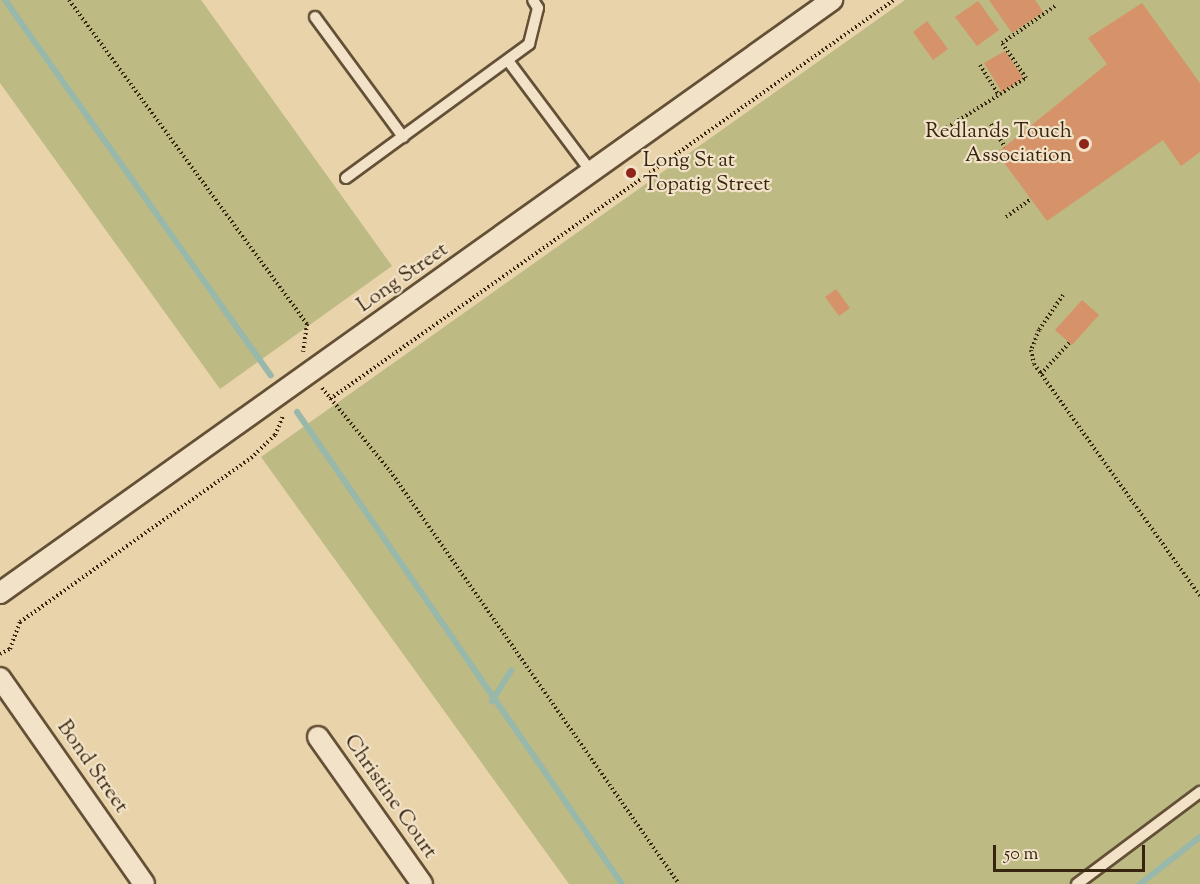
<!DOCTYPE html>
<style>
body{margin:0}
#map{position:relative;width:1200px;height:884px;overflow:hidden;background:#e9d3aa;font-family:"Sorts Mill Goudy",serif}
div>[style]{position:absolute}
.green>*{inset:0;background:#bdba84}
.stream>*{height:6px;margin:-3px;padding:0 3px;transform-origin:3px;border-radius:3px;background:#97b8aa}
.building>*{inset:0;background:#d69268}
.path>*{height:4px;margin-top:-2px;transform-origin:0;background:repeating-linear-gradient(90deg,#37250f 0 1.5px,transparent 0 4.5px)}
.roads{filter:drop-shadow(2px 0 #645036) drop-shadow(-2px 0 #645036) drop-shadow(0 2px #645036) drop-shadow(0 -2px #645036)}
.service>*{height:10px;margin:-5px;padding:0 5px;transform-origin:5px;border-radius:5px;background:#f1e2c8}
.minor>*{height:20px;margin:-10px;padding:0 10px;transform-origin:10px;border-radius:10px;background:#f1e2c8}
.dots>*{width:16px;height:16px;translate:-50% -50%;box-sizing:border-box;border:3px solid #f1e2c8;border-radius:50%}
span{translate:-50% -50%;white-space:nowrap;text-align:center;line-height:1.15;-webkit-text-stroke:4.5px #f1e2c8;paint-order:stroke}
.poi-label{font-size:21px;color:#37250f}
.right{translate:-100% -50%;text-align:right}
.left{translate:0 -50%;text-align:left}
.street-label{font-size:21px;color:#37250f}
.scale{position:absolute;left:993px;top:845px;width:152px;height:27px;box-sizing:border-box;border:3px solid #37250f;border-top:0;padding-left:8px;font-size:18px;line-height:21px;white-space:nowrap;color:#37250f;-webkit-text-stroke:4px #f1e2c8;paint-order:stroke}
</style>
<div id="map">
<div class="green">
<div style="clip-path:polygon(0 0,201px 0,392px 266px,220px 389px,0 83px)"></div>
<div style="clip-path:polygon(905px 0,1200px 0,1200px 884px,569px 884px,261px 457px)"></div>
</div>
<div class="stream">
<div style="left:5px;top:0;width:460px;rotate:54.7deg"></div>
<div style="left:297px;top:412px;width:573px;rotate:55.45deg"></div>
<div style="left:492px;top:701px;width:36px;rotate:-58deg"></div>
<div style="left:1140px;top:884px;width:76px;rotate:-38.1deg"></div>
</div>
<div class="building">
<div style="clip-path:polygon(989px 0,1035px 0,1043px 12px,1012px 33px)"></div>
<div style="clip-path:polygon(978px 1px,999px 30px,977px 46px,955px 17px)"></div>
<div style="clip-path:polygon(1142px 3px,1200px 83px,1200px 152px,1181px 166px,1163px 140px,1047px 221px,997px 153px,1107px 64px,1088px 38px)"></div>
<div style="clip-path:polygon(927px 21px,948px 49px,933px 60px,913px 32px)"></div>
<div style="clip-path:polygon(1005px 51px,1023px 78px,1002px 92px,984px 63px)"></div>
<div style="clip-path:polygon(836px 289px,850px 308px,839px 316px,825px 297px)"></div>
<div style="clip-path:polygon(1082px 300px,1099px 315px,1072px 345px,1055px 330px)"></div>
</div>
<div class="path">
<div style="left:69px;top:0;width:402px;rotate:53.7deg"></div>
<div style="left:307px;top:324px;width:28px;rotate:98deg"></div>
<div style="left:980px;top:65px;width:36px;rotate:58deg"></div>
<div style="left:991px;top:124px;width:27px;rotate:59deg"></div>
<div style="left:943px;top:130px;width:98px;rotate:-32.1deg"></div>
<div style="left:1026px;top:78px;width:42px;rotate:-124.4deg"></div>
<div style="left:1002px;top:43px;width:65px;rotate:-34.9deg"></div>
<div style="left:1006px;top:217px;width:31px;rotate:-36deg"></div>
<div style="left:1063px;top:295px;width:42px;rotate:124.4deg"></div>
<div style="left:1039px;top:330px;width:22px;rotate:112deg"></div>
<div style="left:1031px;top:350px;width:14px;rotate:78deg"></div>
<div style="left:1034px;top:364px;width:285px;rotate:54.4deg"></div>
<div style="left:1041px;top:374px;width:42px;rotate:-47.9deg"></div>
<div style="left:322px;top:388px;width:107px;rotate:50.7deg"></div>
<div style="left:390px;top:471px;width:504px;rotate:55.02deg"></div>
<div style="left:330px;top:399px;width:691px;rotate:-35.28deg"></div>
<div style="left:0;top:654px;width:11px;rotate:-27deg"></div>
<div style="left:10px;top:649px;width:29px;rotate:-70deg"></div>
<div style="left:20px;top:622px;width:283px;rotate:-35.4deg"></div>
<div style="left:251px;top:458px;width:33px;rotate:-44deg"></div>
<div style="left:275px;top:435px;width:21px;rotate:-67deg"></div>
</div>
<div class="roads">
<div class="service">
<div style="left:315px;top:17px;width:149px;rotate:53.7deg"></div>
<div style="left:509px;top:62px;width:139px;rotate:53.2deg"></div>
<div style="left:346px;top:178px;width:227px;rotate:-36.2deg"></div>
<div style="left:529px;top:44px;width:37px;rotate:-76deg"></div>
<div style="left:538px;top:8px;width:9px;rotate:-122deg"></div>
<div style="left:1077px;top:884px;width:154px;rotate:-36.8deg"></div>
</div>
<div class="minor">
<div style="left:0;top:593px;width:1022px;rotate:-35.48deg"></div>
<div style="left:0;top:678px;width:251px;rotate:55deg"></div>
<div style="left:318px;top:737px;width:180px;rotate:54.7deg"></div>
</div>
</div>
<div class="dots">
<div style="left:1084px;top:144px;background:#8f2418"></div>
<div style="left:631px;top:173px;background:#8f2418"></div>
</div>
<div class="poi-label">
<span class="right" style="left:1072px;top:144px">Redlands Touch<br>Association</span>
<span class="left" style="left:643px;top:173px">Long St at<br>Topatig Street</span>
</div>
<div class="street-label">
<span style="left:403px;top:278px;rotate:-35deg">Long Street</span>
<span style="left:92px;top:767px;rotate:55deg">Bond Street</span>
<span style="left:390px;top:797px;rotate:55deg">Christine Court</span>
</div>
<div class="scale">50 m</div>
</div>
